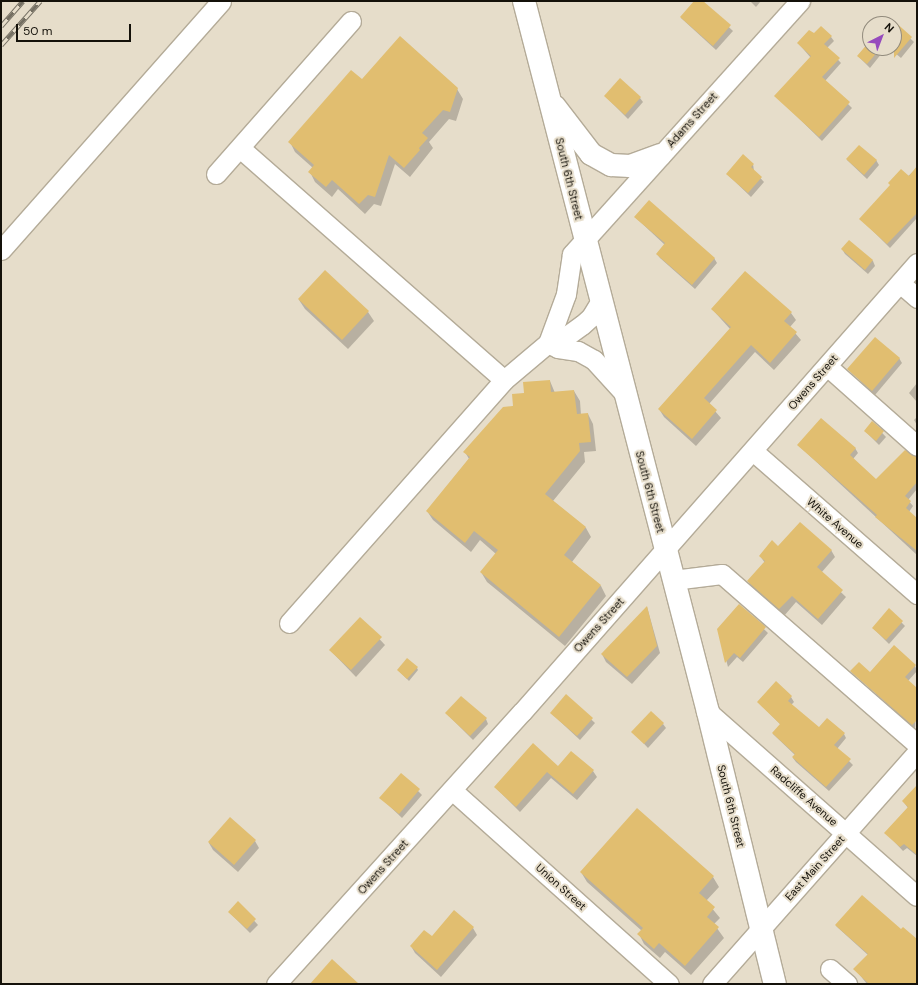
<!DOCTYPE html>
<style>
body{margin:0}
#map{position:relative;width:918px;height:985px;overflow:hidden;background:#e6ddca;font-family:"DM Sans",sans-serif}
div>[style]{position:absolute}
.shadow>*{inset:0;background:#0003}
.building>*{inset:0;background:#e1be70}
.roads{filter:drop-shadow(1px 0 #b4ab98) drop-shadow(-1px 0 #b4ab98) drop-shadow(0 1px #b4ab98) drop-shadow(0 -1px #b4ab98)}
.minor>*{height:19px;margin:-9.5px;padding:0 9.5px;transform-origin:9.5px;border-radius:9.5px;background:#fff}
.major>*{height:22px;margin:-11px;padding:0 11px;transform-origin:11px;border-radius:11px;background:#fff}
.rail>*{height:4.5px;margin-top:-2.25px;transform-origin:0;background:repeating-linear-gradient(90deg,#e6ddca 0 9px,#746f62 0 18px);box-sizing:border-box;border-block:1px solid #746f62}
span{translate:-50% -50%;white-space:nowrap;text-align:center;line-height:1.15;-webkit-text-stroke:4px #e6ddca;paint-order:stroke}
.street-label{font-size:11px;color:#14110a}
.frame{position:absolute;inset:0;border:2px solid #14110a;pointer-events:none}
.north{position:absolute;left:862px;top:16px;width:40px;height:40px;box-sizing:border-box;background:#e6ddca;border:1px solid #928b7d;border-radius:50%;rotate:42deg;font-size:11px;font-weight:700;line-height:16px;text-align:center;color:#14110a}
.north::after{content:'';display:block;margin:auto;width:14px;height:18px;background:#964bbd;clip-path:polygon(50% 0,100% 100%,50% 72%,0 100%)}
.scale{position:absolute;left:16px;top:24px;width:115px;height:18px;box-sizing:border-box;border:2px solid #14110a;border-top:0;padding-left:5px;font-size:12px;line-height:14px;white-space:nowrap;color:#14110a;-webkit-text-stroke:3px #e6ddca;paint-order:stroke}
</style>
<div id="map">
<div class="shadow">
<div style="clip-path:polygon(696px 1px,701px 1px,733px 31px,716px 50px,681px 18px)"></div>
<div style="clip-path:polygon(750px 1px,761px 1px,756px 7px)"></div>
<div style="clip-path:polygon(888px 17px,914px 42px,901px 58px,889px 48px,894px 48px,894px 24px,882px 24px)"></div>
<div style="clip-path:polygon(814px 35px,831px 37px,834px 41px,827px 48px,841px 63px,825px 81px,852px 108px,822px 141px,776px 96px,811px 58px,798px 43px)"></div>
<div style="clip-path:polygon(870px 42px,870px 48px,886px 48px,870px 68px,858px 56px)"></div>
<div style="clip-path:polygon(362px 81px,457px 89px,463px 99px,456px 121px,449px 119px,429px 142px,433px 148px,410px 177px,395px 164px,381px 206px,374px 204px,365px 214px,338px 189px,332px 197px,315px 182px,310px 172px,313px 168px,295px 152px,290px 142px)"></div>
<div style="clip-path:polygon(605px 96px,640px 98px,643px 102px,628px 119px)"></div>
<div style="clip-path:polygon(847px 160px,876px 160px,879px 165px,867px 179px)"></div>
<div style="clip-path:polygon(753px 164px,754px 171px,764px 182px,751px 197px,727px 174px)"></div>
<div style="clip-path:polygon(917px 168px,917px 218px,890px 248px,861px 219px)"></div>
<div style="clip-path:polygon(635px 217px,714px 258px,717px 263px,695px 289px,660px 258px,657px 254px,665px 245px)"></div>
<div style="clip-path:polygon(849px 241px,873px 261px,875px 266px,868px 274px,845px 254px,842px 249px)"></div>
<div style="clip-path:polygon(299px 300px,368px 312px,374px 321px,348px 349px,305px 309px)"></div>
<div style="clip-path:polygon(712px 309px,791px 313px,796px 320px,790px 327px,801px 340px,774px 370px,755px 352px,709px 404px,721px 418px,696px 446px,664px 417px,659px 409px,730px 329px)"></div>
<div style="clip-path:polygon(899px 358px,902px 363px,875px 395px,849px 370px)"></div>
<div style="clip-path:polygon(550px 381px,555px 393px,574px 391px,580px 401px,581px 415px,588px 414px,593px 424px,596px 451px,584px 452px,585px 462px,553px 501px,586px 528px,591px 537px,572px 562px,601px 586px,606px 596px,565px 646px,487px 582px,481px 572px,496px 554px,480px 540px,471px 552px,433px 520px,427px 511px,469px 459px,465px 452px,525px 394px)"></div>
<div style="clip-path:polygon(917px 383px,917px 402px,909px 393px)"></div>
<div style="clip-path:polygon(917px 417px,917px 425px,914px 420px)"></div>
<div style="clip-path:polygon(872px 422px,886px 437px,879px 445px,865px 431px)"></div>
<div style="clip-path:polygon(798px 445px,855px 448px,858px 453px,853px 459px,876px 481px,917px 460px,917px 489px,908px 500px,913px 506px,909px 512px,917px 519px,917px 555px)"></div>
<div style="clip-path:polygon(779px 547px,831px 550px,835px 557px,821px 573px,846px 597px,822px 625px,796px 602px,784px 616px,752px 588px,748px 581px,765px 563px,760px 556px)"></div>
<div style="clip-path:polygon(739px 605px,768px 633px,743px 662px,737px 657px,728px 667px,718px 629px)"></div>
<div style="clip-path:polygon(647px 607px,660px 653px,632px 684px,606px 662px,602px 654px)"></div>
<div style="clip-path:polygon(889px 610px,905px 626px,889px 644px,873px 628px)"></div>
<div style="clip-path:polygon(360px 618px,385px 645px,356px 677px,330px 650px)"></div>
<div style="clip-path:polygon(915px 666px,917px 671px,908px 681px,917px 689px,915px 729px,851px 671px,870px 674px)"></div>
<div style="clip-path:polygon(417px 668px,418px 670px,409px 681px,398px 670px)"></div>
<div style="clip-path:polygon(776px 683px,791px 697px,794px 702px,791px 705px,819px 729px,844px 734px,846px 738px,837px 749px,853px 765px,829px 791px,796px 762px,793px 758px,795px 755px,773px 734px,781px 725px,758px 702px)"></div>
<div style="clip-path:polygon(566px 696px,595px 723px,580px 740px,551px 713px)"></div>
<div style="clip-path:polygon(447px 714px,486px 719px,488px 724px,473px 740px)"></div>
<div style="clip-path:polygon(663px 724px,666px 728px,648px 748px,633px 732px)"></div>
<div style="clip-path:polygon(559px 767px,593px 771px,597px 777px,577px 800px,551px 778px,520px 812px,495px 787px)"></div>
<div style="clip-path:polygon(401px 774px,422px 795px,402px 818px,381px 798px)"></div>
<div style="clip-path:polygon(917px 786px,917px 856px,907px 848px,903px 851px,886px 833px,908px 808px,903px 801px)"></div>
<div style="clip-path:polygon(255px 841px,259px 848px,238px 872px,213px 850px,209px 843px)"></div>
<div style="clip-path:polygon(581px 872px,713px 877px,719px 887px,706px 901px,720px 918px,714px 924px,724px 938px,691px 975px,665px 952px,660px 958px,644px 944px,639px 934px,642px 931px,587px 882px)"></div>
<div style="clip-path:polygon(238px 903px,258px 925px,250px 933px,229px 912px)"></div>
<div style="clip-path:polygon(454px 912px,473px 928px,477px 935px,441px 977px,415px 953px,411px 946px,432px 938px)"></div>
<div style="clip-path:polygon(836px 926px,917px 945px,917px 982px,915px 984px,867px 984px,855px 969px,868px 955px)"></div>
</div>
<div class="building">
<div style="clip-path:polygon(694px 1px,703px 1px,731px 25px,713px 46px,680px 17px)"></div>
<div style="clip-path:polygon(894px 21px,912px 37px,894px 58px)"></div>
<div style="clip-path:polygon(821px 26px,832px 36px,824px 44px,840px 58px,822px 77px,850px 102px,819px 137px,774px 96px,811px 56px,797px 43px,809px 30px,814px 33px)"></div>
<div style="clip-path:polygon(400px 36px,458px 88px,450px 112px,443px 110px,422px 133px,428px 138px,419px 148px,420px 150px,404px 168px,389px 155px,375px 197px,368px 195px,359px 204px,332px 180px,326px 187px,308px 172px,314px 165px,288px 142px,351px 70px,362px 79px)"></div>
<div style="clip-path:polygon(869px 42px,870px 48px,879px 50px,867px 64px,857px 56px)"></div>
<div style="clip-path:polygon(620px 78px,641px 97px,625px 115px,604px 96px)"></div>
<div style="clip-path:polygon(859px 145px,877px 160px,864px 175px,846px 159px)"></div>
<div style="clip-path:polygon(743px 154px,754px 164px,751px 167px,762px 177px,748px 193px,726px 174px)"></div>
<div style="clip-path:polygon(917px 166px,917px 213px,887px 244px,859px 219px,890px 185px,888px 183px,901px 169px,909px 176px)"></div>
<div style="clip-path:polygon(649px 200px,715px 258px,692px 285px,656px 254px,665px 243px,634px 217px)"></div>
<div style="clip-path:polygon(849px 240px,873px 260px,865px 270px,841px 249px)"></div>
<div style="clip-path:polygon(325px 270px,369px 311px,342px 340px,298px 299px)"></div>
<div style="clip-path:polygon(745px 271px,792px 312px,784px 321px,797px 332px,770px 363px,751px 345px,704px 398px,717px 410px,692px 439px,658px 409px,731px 327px,711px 309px)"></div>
<div style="clip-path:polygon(875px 337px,900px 358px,872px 391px,847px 369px)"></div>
<div style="clip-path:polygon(550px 380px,551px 392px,574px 390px,577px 414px,588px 413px,591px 442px,579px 443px,580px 451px,545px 494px,586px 527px,564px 555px,601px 585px,559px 637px,480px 572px,498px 550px,474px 531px,465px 543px,426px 511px,470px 457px,463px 452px,503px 407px,513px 406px,512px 394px,524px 393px,523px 382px)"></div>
<div style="clip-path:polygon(821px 418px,856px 448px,850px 455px,876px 479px,905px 450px,917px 457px,917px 482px,905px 496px,911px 501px,906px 508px,917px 518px,917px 551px,875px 517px,877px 515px,850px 491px,797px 445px)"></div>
<div style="clip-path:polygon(872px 421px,884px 431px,876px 441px,864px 431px)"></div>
<div style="clip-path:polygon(800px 522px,832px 550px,817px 567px,843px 590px,818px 619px,792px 596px,779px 609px,747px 581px,765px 561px,759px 556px,772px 540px,778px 546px)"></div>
<div style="clip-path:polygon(739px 604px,766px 627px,740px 658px,734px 653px,725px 663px,717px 629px)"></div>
<div style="clip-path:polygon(647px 606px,657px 646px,627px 677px,601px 654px)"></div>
<div style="clip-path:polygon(889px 608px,903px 621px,886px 640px,872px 628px)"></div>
<div style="clip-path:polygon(360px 617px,382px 637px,351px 670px,329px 650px)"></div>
<div style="clip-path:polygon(894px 645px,916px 665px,905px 677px,917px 688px,917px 720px,912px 725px,850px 671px,859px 662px,870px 672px)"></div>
<div style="clip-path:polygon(407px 658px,418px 667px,407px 679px,397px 670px)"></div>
<div style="clip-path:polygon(776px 681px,792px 696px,788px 701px,819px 727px,827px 718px,845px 733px,834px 745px,851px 759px,826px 787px,792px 757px,795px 754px,772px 733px,780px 724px,757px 702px)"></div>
<div style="clip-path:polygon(566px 694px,593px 718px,577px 736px,550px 713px)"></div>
<div style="clip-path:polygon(461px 696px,487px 718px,470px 736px,445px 713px)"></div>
<div style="clip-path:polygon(651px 711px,664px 723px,644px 744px,631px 732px)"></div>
<div style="clip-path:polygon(533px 743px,558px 766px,571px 751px,594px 770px,573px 794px,547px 772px,516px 807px,494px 787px)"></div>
<div style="clip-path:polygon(401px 773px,420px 789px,399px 814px,379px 798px)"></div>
<div style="clip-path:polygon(917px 785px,917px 855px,904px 844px,900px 847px,884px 833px,908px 807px,902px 801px)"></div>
<div style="clip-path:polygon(637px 808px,714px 876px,699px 893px,715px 907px,707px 917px,719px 927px,685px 966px,659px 943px,654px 949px,637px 934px,643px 928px,580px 872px)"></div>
<div style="clip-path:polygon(230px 817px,256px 840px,234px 865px,208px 842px)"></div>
<div style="clip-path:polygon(862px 895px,901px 929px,903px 927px,917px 939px,917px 984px,869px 984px,853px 969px,868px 954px,835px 925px)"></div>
<div style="clip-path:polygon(238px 901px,256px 919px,247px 929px,228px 912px)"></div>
<div style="clip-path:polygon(454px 910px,474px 927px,437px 970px,410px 946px,424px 930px,432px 936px)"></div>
<div style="clip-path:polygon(332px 959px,359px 984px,310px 984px)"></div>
</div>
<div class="roads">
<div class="minor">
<div style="left:240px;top:148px;width:351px;rotate:41.3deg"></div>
<div style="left:216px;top:174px;width:204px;rotate:-48.6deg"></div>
<div style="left:1px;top:250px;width:332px;rotate:-48.5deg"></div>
<div style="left:900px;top:283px;width:23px;rotate:41deg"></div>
<div style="left:548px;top:343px;width:11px;rotate:27deg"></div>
<div style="left:558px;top:348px;width:20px;rotate:9deg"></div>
<div style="left:578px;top:351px;width:18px;rotate:29deg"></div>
<div style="left:594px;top:360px;width:45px;rotate:47.7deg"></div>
<div style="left:548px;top:343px;width:22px;rotate:-22deg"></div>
<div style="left:568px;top:335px;width:17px;rotate:-36deg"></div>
<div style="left:582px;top:325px;width:12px;rotate:-42deg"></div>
<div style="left:591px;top:317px;width:17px;rotate:-59deg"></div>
<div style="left:827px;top:366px;width:120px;rotate:41.6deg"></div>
<div style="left:753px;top:451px;width:218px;rotate:41.1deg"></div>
<div style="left:673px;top:580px;width:49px;rotate:-7deg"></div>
<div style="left:722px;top:574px;width:259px;rotate:41.1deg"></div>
<div style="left:289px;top:623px;width:324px;rotate:-48.5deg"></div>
<div style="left:504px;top:380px;width:57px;rotate:-40.1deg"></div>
<div style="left:548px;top:343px;width:52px;rotate:-69.8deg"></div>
<div style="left:566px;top:294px;width:40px;rotate:-81.5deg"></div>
<div style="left:572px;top:254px;width:341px;rotate:-48deg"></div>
<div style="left:708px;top:712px;width:278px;rotate:41.4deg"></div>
<div style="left:452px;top:790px;width:291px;rotate:41.8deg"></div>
<div style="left:830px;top:969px;width:23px;rotate:41deg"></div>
<div style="left:276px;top:984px;width:367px;rotate:-47.9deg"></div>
<div style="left:522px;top:712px;width:598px;rotate:-48.66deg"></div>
<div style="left:712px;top:984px;width:310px;rotate:-48.5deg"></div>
</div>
<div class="major">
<div style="left:524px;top:1px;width:734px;rotate:75.49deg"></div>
<div style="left:708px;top:712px;width:280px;rotate:76.2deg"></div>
<div style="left:555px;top:107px;width:59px;rotate:52.5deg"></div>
<div style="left:591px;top:154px;width:23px;rotate:29deg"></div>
<div style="left:611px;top:165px;width:19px;rotate:3deg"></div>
<div style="left:630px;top:166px;width:32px;rotate:-20deg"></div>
</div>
</div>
<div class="rail">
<div style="left:1px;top:26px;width:33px;rotate:-49deg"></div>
<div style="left:1px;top:45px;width:59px;rotate:-48.4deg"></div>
</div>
<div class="street-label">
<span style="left:692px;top:120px;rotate:-48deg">Adams Street</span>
<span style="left:569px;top:179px;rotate:76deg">South 6th Street</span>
<span style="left:813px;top:382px;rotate:-49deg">Owens Street</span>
<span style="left:650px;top:492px;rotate:75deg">South 6th Street</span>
<span style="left:835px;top:523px;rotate:41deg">White Avenue</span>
<span style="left:599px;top:625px;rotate:-48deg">Owens Street</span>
<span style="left:804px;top:796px;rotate:41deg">Radcliffe Avenue</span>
<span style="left:731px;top:806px;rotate:76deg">South 6th Street</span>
<span style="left:383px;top:867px;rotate:-48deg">Owens Street</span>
<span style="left:815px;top:868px;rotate:-48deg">East Main Street</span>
<span style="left:561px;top:887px;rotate:42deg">Union Street</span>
</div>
<div class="frame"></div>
<div class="north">N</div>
<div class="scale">50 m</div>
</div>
